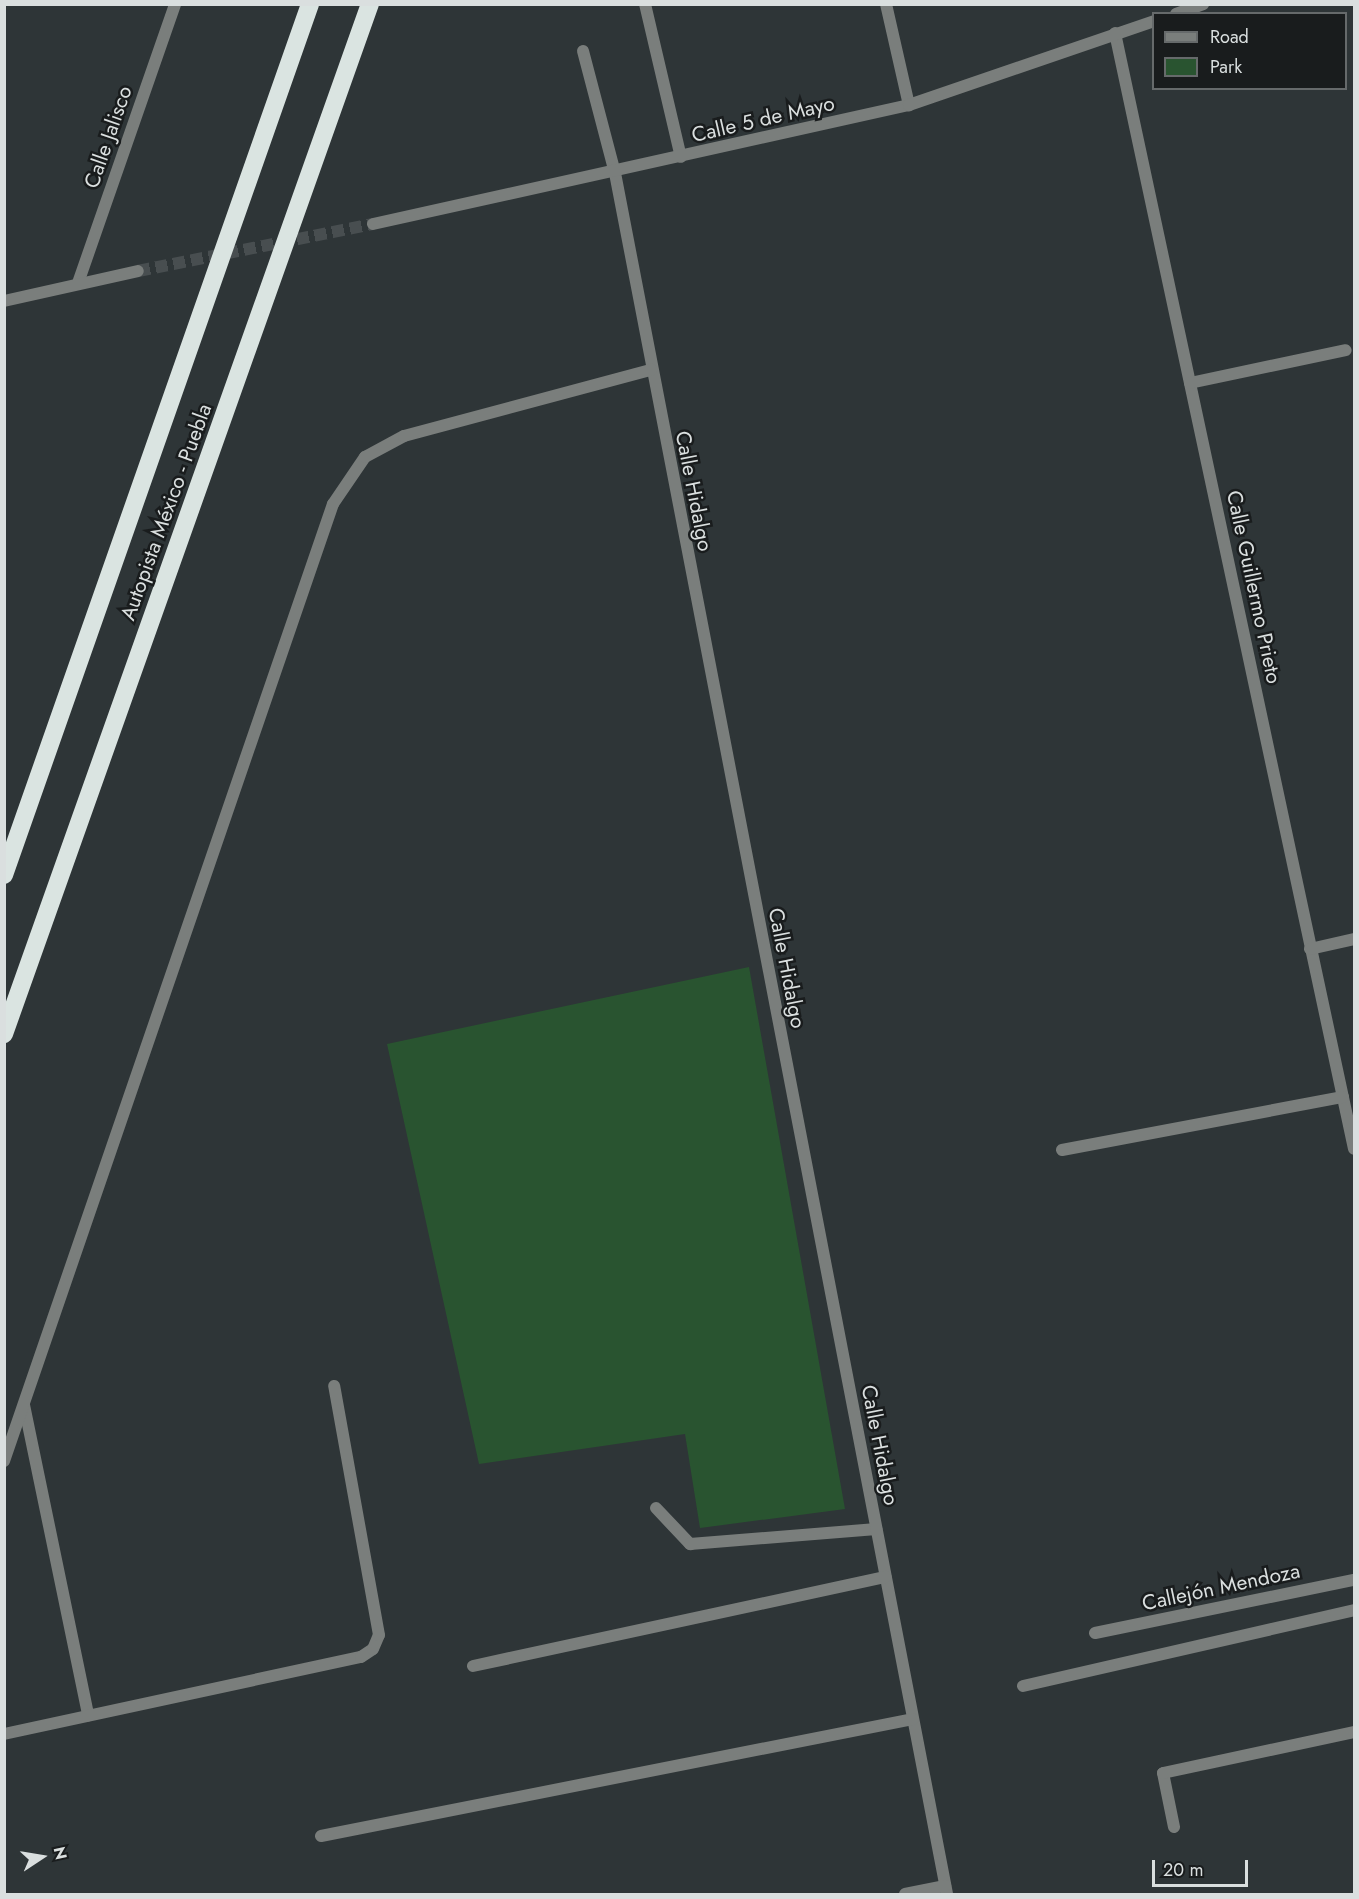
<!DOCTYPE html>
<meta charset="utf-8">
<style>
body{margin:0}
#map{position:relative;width:1359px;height:1899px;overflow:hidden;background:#2e3537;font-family:Jost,sans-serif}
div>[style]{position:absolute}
.green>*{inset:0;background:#295430}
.street-tunnel>*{height:12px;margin-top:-6px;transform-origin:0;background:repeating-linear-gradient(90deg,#484e50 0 12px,transparent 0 18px)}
.lane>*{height:12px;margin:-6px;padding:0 6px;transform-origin:6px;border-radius:6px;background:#7a7e7c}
.street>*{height:12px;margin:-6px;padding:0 6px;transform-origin:6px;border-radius:6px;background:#7a7e7c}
.highway>*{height:18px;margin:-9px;padding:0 9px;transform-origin:9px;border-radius:9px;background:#dae4e1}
span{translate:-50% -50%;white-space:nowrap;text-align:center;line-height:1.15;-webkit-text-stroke:5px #191c1d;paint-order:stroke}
.street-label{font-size:21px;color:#dadfdf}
.frame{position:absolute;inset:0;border:6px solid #dadfdf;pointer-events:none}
.legend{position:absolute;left:1152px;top:12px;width:195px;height:78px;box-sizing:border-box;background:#191c1d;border:2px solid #666a6b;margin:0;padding:8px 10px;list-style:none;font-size:18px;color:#dadfdf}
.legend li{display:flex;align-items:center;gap:12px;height:30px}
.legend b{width:30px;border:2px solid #666a6b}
.north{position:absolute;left:12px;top:1827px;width:60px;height:60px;-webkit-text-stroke:4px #191c1d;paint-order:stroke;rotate:78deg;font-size:16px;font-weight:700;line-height:24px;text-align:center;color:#dadfdf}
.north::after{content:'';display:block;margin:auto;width:21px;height:27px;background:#dadfdf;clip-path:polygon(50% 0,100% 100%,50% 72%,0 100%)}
.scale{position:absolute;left:1152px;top:1860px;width:96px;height:27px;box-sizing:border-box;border:3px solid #dadfdf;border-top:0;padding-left:8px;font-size:18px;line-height:21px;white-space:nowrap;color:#dadfdf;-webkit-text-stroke:4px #191c1d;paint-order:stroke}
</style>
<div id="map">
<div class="green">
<div style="clip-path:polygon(749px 967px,845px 1509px,700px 1528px,685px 1434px,479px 1464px,387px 1044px)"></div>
</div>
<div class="street-tunnel">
<div style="left:138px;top:271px;width:240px;rotate:-11.3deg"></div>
</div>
<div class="lane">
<div style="left:656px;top:1508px;width:50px;rotate:46.6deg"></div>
<div style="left:690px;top:1544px;width:187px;rotate:-4.6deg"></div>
<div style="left:1095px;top:1633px;width:264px;rotate:-11.6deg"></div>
</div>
<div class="street">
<div style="left:645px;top:4px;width:157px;rotate:76.8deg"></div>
<div style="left:886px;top:4px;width:104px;rotate:77.2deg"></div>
<div style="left:1176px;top:14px;width:29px;rotate:-20deg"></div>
<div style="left:1115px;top:33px;width:1141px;rotate:77.91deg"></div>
<div style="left:583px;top:51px;width:126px;rotate:75.3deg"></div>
<div style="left:615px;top:173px;width:1753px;rotate:79.08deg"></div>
<div style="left:373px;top:224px;width:549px;rotate:-12.52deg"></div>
<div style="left:909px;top:105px;width:259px;rotate:-18.9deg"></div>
<div style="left:78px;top:283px;width:295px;rotate:-70.8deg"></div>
<div style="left:4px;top:301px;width:137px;rotate:-12.6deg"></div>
<div style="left:1190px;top:383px;width:159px;rotate:-11.9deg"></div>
<div style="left:1310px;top:949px;width:45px;rotate:-12.8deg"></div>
<div style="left:1062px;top:1150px;width:286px;rotate:-10.7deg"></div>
<div style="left:24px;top:1405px;width:317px;rotate:78.3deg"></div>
<div style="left:4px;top:1461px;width:1012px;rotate:-71.03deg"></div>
<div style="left:333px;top:504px;width:57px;rotate:-55.8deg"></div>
<div style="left:365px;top:457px;width:44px;rotate:-28.3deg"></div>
<div style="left:404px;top:436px;width:256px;rotate:-15deg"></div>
<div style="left:473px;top:1666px;width:422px;rotate:-12.2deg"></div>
<div style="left:1023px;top:1686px;width:340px;rotate:-12.9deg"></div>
<div style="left:4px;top:1734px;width:365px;rotate:-12.2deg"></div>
<div style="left:361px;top:1657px;width:14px;rotate:-34deg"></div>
<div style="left:373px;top:1649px;width:15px;rotate:-67deg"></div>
<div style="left:379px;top:1635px;width:253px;rotate:-100.2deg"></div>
<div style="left:1174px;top:1827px;width:55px;rotate:-101.5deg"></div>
<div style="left:1163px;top:1773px;width:195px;rotate:-12.1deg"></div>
<div style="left:321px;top:1836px;width:603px;rotate:-11.18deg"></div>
<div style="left:905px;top:1894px;width:41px;rotate:-11.3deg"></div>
</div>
<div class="highway">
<div style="left:4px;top:875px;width:923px;rotate:-70.64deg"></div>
<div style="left:4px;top:1034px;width:1093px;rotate:-70.44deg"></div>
</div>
<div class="street-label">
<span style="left:763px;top:119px;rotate:-13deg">Calle 5 de Mayo</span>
<span style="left:108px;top:137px;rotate:-71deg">Calle Jalisco</span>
<span style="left:694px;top:491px;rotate:79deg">Calle Hidalgo</span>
<span style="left:166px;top:512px;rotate:-70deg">Autopista México - Puebla</span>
<span style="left:1254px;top:587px;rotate:78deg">Calle Guillermo Prieto</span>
<span style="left:787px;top:968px;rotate:79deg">Calle Hidalgo</span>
<span style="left:880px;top:1445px;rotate:79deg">Calle Hidalgo</span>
<span style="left:1221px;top:1587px;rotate:-12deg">Callejón Mendoza</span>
</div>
<div class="frame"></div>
<ul class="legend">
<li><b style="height:8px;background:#7a7e7c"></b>Road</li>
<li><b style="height:16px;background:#295430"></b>Park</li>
</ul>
<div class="north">N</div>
<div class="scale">20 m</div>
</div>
